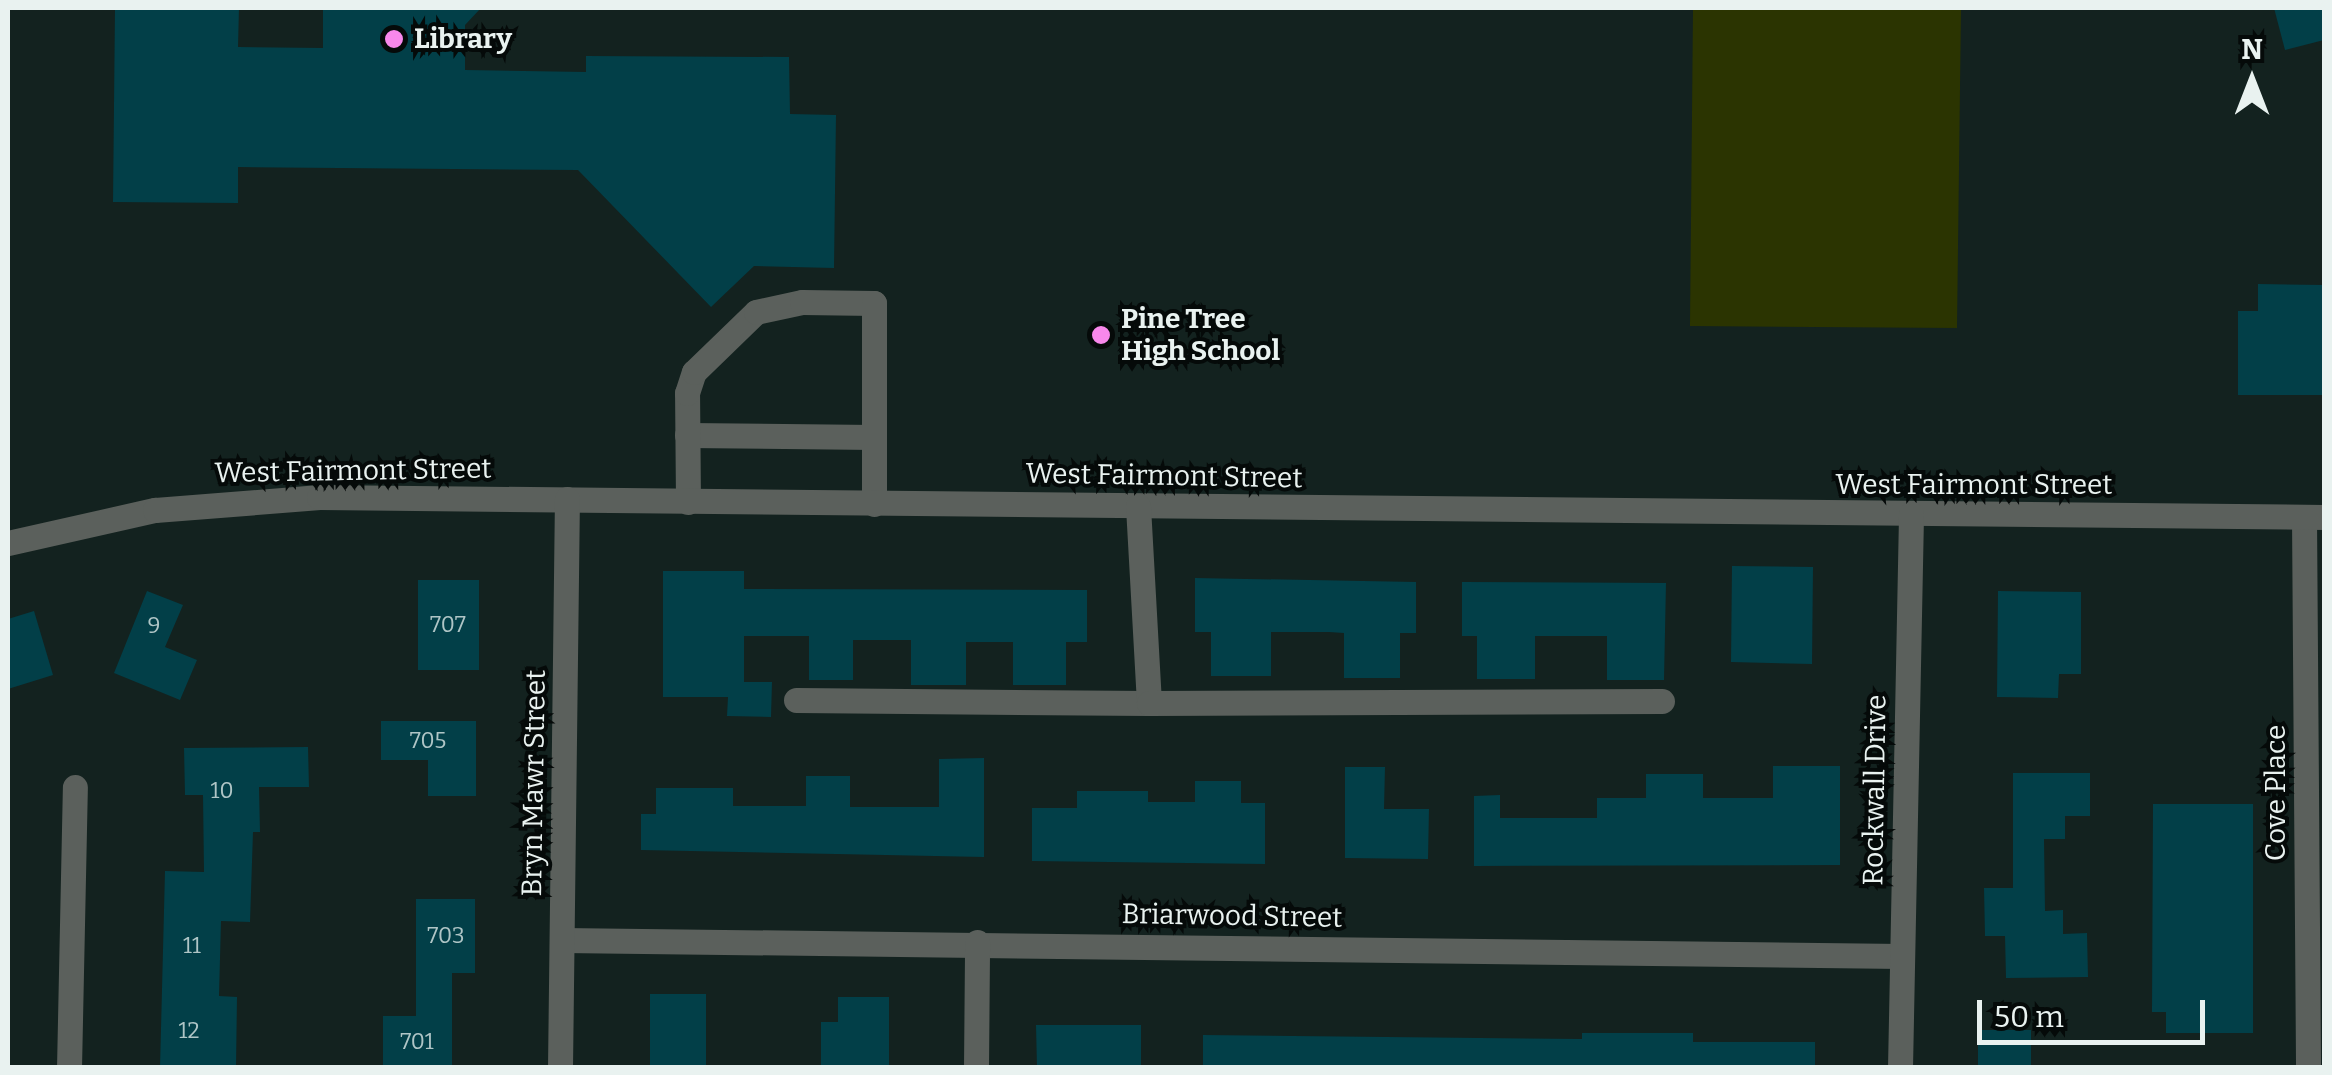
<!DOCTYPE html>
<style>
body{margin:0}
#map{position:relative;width:2332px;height:1075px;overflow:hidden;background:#13221f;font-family:Bitter,serif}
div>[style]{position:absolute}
.green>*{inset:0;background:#2b3401}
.building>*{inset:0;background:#023f48}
.minor>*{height:25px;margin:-12.5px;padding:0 12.5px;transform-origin:12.5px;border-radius:12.5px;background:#5b605c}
.dots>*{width:28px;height:28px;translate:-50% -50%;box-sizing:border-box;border:5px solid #050a09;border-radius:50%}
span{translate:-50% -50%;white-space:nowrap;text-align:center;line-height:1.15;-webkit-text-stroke:8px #050a09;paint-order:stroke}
.number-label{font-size:22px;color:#afc5c6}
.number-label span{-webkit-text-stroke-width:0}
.poi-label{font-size:28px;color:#e9f2f0;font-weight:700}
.left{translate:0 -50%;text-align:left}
.street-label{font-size:28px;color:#e9f2f0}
.frame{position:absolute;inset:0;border:10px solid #e9f2f0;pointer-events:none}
.north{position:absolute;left:2202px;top:30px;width:100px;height:100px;-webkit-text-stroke:8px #050a09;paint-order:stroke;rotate:0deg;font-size:28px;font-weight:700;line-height:40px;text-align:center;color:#e9f2f0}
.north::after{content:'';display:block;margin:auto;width:35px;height:45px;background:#e9f2f0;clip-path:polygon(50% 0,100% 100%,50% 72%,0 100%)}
.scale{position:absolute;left:1977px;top:1000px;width:228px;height:45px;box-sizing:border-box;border:5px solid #e9f2f0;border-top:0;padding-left:12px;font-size:30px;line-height:35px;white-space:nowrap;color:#e9f2f0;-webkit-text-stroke:8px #050a09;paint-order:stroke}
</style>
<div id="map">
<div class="green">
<div style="clip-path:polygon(1693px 8px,1961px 8px,1957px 328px,1690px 326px)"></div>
</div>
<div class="building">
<div style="clip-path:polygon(115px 8px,239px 8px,238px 47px,323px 48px,323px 8px,481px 8px,465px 25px,465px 70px,586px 72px,586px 56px,789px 57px,790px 114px,836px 115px,834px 268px,754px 266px,711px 307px,578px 170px,238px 167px,238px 203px,113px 202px)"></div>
<div style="clip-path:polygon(2274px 8px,2324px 8px,2324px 40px,2285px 50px)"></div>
<div style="clip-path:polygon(2258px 284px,2324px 285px,2324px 395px,2238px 395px,2238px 311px,2258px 311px)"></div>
<div style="clip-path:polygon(1732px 566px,1813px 567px,1812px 664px,1731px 662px)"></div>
<div style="clip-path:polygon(663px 571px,744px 571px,744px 589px,1087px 590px,1087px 642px,1066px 642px,1066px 685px,1013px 685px,1013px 642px,966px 642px,966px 685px,911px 685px,911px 640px,853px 640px,853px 680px,809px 680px,809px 636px,744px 636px,744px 682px,772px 682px,771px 717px,727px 716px,728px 697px,663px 697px)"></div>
<div style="clip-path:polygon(1195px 578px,1416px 582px,1416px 633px,1400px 633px,1400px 678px,1344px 678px,1344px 633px,1329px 632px,1271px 632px,1271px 676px,1211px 676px,1211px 632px,1195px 632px)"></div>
<div style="clip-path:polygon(418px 580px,479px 580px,479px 670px,418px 670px)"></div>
<div style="clip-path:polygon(1462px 582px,1666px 583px,1664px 680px,1607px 680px,1607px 636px,1535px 636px,1535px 679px,1477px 679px,1477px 636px,1462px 636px)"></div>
<div style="clip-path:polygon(147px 591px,183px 605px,165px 647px,197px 660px,180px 700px,114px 673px)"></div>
<div style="clip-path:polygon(1998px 591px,2081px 592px,2081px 674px,2059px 674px,2058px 698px,1997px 697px)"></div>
<div style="clip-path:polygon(34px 611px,53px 675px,8px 689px,8px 619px)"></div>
<div style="clip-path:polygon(381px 721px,476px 721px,476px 796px,428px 796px,428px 760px,381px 760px)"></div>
<div style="clip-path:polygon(308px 747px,309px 787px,259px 787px,260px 832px,253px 832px,250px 922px,221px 921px,219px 996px,237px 997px,236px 1068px,160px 1068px,165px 871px,204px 872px,203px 795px,185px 795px,184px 748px)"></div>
<div style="clip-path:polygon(984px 758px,984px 857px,641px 850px,641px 814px,656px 814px,656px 788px,733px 788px,733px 806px,806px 806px,806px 776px,850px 776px,850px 807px,939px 807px,939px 759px)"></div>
<div style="clip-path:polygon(1773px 766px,1840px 766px,1840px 865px,1474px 866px,1474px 796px,1500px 795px,1500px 818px,1597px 818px,1597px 798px,1646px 798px,1646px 774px,1703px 774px,1703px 798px,1773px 798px)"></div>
<div style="clip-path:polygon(1345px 767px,1385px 767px,1384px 809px,1429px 809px,1428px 859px,1345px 858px)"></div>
<div style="clip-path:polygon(2013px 773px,2090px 773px,2090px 816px,2065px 816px,2065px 839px,2044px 839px,2045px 911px,2063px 910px,2063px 934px,2087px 933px,2088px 977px,2006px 978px,2005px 936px,1985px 936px,1984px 888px,2013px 888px)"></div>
<div style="clip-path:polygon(1195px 781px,1241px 781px,1241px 803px,1265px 803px,1265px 864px,1032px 861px,1032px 808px,1077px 808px,1077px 791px,1148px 791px,1148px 802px,1195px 802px)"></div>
<div style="clip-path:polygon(2153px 804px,2253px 804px,2253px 1033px,2166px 1033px,2166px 1012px,2152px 1012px)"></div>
<div style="clip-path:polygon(416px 899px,475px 899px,475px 973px,452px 973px,452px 1068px,383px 1068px,383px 1016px,416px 1016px)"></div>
<div style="clip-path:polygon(650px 994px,706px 994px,706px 1068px,650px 1068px)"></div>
<div style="clip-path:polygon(838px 997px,889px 997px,889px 1068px,821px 1068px,821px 1022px,838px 1022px)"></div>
<div style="clip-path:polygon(1036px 1025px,1141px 1025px,1141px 1068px,1037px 1068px)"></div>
<div style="clip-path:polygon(1978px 1030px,2031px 1030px,2031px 1068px,1978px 1068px)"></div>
<div style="clip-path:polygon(1582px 1033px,1693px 1033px,1693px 1042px,1815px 1042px,1815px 1068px,1203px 1068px,1203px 1035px,1582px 1039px)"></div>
</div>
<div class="minor">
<div style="left:687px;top:435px;width:187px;rotate:0.6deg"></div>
<div style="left:688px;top:502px;width:109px;rotate:-90.5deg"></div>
<div style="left:687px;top:393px;width:22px;rotate:-72deg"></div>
<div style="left:694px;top:372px;width:86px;rotate:-44.1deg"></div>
<div style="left:756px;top:312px;width:47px;rotate:-12.3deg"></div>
<div style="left:802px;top:302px;width:72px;rotate:0.8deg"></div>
<div style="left:874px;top:303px;width:201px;rotate:90deg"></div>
<div style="left:2304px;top:517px;width:551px;rotate:89.58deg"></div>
<div style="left:8px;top:543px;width:151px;rotate:-12.7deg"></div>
<div style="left:155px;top:510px;width:165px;rotate:-4.5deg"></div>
<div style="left:319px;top:497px;width:2005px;rotate:0.57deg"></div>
<div style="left:796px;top:700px;width:353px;rotate:0.5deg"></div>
<div style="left:1149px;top:703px;width:197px;rotate:-93.2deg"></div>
<div style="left:1149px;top:703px;width:513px;rotate:-0.22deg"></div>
<div style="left:562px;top:940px;width:1340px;rotate:0.68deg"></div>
<div style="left:69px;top:1068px;width:281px;rotate:-88.8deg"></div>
<div style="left:560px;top:1068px;width:569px;rotate:-89.3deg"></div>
<div style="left:976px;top:1068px;width:126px;rotate:-89.5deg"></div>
<div style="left:1900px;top:1068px;width:554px;rotate:-88.86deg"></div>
</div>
<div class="dots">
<div style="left:394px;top:39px;background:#f888eb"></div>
<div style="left:1101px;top:335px;background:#f888eb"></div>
</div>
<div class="number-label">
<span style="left:448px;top:625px">707</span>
<span style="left:154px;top:626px">9</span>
<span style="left:428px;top:741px">705</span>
<span style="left:222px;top:791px">10</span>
<span style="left:446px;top:936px">703</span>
<span style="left:192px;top:946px">11</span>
<span style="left:189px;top:1031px">12</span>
<span style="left:417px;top:1042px">701</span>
</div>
<div class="poi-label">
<span class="left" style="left:414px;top:39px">Library</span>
<span class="left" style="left:1121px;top:335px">Pine Tree<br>High School</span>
</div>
<div class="street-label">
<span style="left:353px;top:471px;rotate:-1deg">West Fairmont Street</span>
<span style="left:1164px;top:476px;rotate:1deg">West Fairmont Street</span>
<span style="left:1974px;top:485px">West Fairmont Street</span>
<span style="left:534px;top:783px;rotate:-89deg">Bryn Mawr Street</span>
<span style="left:1875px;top:790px;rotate:-89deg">Rockwall Drive</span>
<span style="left:2276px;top:793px;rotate:-90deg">Cove Place</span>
<span style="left:1232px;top:916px;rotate:1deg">Briarwood Street</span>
</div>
<div class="frame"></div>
<div class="north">N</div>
<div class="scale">50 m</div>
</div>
